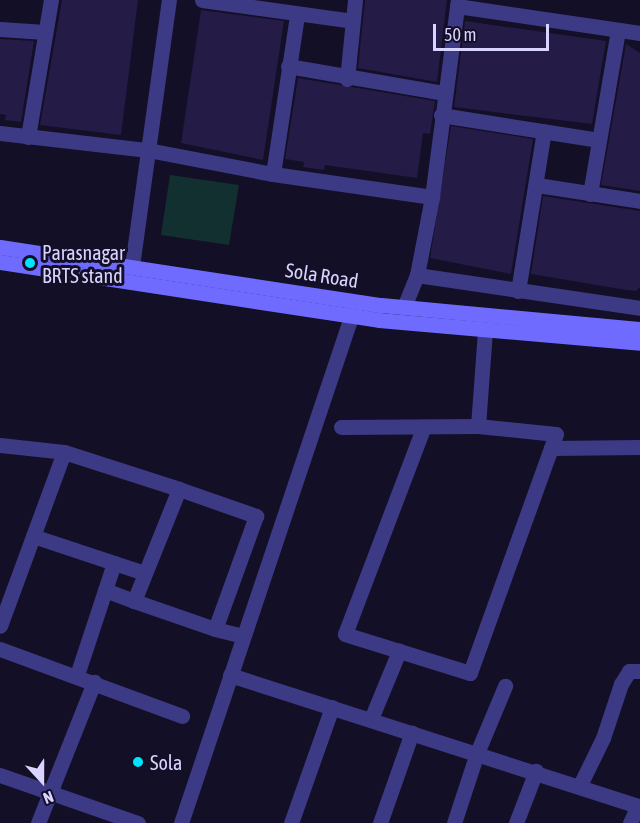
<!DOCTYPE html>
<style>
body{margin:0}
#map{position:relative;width:640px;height:823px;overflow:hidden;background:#130f26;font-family:"Asap Condensed",sans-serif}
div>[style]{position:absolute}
.green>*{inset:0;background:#12302f}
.building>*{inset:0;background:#241b47}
.minor>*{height:15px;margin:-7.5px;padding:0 7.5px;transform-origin:7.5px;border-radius:7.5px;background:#3d3a85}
.tertiary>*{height:15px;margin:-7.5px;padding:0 7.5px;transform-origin:7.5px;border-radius:7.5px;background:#3d3a85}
.secondary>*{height:15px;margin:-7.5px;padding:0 7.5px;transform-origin:7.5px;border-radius:7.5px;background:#6f6bff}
.dots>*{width:16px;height:16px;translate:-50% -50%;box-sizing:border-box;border:3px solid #130f26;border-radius:50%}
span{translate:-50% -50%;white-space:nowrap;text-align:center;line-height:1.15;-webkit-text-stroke:6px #130f26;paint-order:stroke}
.poi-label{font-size:20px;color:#d9d4ff}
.left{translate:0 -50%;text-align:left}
.street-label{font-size:20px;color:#d9d4ff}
.north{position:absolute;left:12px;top:751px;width:60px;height:60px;-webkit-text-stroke:4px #130f26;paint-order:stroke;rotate:159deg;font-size:16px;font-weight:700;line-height:24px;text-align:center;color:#d9d4ff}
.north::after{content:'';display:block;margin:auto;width:21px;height:27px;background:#d9d4ff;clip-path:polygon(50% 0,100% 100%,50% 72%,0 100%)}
.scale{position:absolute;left:433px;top:24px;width:116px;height:27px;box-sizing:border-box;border:3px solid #d9d4ff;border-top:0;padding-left:8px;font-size:18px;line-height:21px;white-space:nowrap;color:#d9d4ff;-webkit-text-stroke:4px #130f26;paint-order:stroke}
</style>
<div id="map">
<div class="green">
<div style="clip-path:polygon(170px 175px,239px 185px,229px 245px,161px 235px)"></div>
</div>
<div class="building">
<div style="clip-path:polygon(62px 0,138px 0,121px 135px,40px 125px)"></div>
<div style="clip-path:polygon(365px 0,447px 0,437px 82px,358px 68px)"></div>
<div style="clip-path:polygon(201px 10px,284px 21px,263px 160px,181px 143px)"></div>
<div style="clip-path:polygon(465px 21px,606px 41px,592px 124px,454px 107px)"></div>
<div style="clip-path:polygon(0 39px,34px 41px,21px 122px,5px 120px,6px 115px,0 114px)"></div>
<div style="clip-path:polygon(626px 44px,640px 53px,640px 191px,601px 185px)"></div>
<div style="clip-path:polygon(298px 78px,435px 101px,430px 134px,423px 133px,417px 178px,325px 165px,324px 170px,303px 167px,304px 162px,285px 159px)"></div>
<div style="clip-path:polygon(451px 126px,533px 139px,511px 274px,430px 258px)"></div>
<div style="clip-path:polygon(543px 196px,640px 211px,640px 287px,636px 291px,620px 289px,531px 274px)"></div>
</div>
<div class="minor">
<div style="left:202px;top:0;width:152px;rotate:7.9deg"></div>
<div style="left:457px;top:6px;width:185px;rotate:8.4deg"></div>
<div style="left:0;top:29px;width:45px;rotate:3.8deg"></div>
<div style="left:288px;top:66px;width:159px;rotate:9.8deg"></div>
<div style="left:347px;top:79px;width:79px;rotate:-84.2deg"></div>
<div style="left:441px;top:115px;width:160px;rotate:9deg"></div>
<div style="left:0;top:133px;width:149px;rotate:6.6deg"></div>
<div style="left:148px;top:150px;width:127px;rotate:10.9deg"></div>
<div style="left:273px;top:174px;width:161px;rotate:8.2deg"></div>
<div style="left:28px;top:137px;width:139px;rotate:-80.5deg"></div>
<div style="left:273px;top:174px;width:160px;rotate:-81.4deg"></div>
<div style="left:537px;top:185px;width:104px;rotate:8.8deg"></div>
<div style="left:590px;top:194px;width:166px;rotate:-80.3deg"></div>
<div style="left:132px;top:266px;width:269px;rotate:-82.1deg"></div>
<div style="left:417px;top:275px;width:225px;rotate:8.4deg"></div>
<div style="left:518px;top:291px;width:162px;rotate:-80.8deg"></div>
<div style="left:404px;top:307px;width:35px;rotate:-68deg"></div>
<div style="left:417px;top:275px;width:79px;rotate:-79.1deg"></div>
<div style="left:432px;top:197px;width:199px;rotate:-82.5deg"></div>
<div style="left:478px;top:426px;width:96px;rotate:-85.8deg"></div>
<div style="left:341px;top:427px;width:137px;rotate:-0.4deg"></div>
<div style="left:478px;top:426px;width:78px;rotate:5.9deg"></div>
<div style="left:556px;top:434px;width:254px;rotate:109.8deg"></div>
<div style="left:470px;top:673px;width:131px;rotate:-162.7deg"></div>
<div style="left:345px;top:634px;width:222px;rotate:-69.2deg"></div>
<div style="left:0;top:445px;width:64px;rotate:6.2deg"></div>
<div style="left:64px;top:452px;width:185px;rotate:110.2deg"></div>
<div style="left:551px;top:448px;width:89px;rotate:-0.6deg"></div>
<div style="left:64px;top:452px;width:121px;rotate:17.8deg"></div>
<div style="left:179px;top:489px;width:82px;rotate:19.3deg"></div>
<div style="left:256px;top:516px;width:120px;rotate:109.9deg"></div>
<div style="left:215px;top:629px;width:86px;rotate:-160.9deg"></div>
<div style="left:134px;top:601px;width:121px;rotate:-68.1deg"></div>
<div style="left:33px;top:536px;width:117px;rotate:18.4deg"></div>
<div style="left:105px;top:590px;width:31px;rotate:21deg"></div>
<div style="left:215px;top:629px;width:29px;rotate:14deg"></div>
<div style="left:0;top:649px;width:194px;rotate:20.2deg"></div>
<div style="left:77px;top:675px;width:118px;rotate:-71.7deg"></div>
<div style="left:371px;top:719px;width:74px;rotate:-67.6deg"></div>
<div style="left:0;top:775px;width:146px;rotate:19.2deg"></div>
<div style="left:580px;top:785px;width:52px;rotate:-63.9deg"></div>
<div style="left:603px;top:738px;width:57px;rotate:-71.6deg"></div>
<div style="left:621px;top:684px;width:15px;rotate:-58deg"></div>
<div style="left:629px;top:671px;width:11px"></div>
<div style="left:38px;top:823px;width:152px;rotate:-68.3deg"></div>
<div style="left:291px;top:823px;width:123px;rotate:-70.5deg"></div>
<div style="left:380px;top:823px;width:96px;rotate:-70.6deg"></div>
<div style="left:454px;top:823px;width:74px;rotate:-71.8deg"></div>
<div style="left:477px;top:753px;width:73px;rotate:-67.3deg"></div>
<div style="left:516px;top:823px;width:56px;rotate:-69deg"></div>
<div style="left:630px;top:823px;width:19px;rotate:-65deg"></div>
</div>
<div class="tertiary">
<div style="left:230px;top:675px;width:431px;rotate:17.8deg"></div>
<div style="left:181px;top:823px;width:546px;rotate:-71.43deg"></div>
</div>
<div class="secondary">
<div style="left:0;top:247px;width:385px;rotate:8.7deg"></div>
<div style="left:381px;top:305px;width:260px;rotate:5.3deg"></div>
<div style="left:0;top:262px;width:383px;rotate:8.7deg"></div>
<div style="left:379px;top:320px;width:262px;rotate:5deg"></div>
</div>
<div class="dots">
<div style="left:30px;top:263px;background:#00e5ff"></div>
<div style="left:138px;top:762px;background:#00e5ff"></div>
</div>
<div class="poi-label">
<span class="left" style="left:42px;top:264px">Parasnagar<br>BRTS stand</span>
<span class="left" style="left:150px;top:762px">Sola</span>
</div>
<div class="street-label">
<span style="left:322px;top:275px;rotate:9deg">Sola Road</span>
</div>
<div class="north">N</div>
<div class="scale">50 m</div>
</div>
